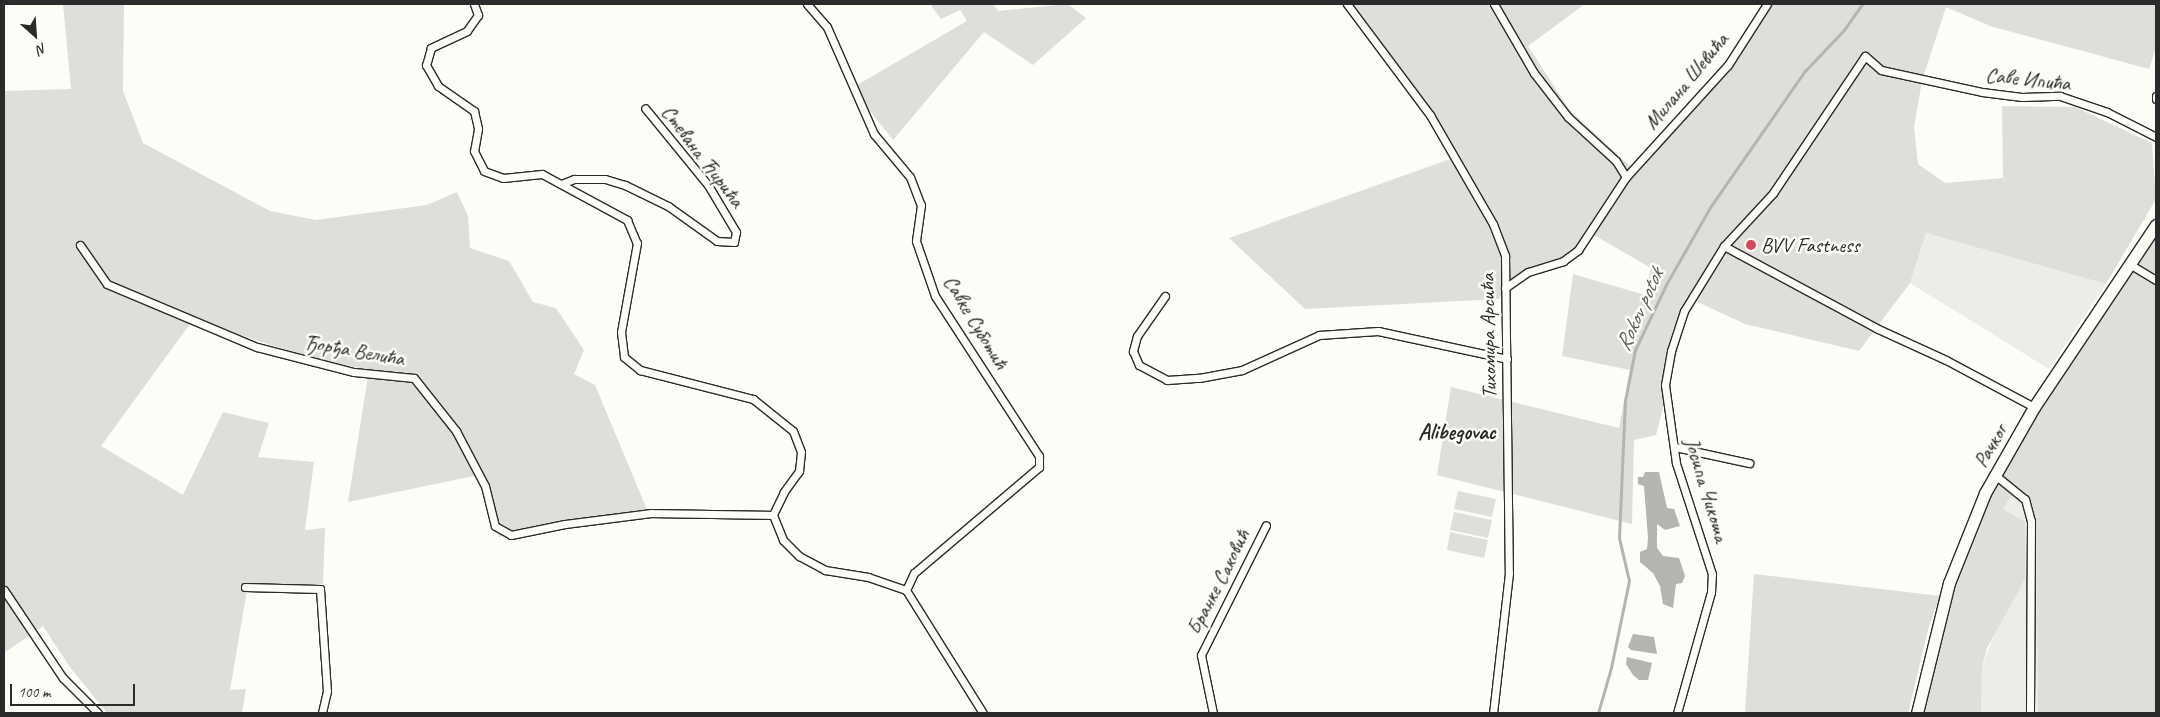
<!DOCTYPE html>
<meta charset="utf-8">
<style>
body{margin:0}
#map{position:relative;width:2160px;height:717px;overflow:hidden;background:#fdfcf7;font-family:Caveat,sans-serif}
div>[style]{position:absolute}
.built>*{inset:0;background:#edece8}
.green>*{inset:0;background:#dfdeda}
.water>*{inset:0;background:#b5b4b1}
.stream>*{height:2.5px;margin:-1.25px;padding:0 1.25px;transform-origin:1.25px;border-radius:1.25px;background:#b5b4b1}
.roads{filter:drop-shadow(1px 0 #2b2b2b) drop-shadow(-1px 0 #2b2b2b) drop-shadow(0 1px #2b2b2b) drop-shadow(0 -1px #2b2b2b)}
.street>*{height:7px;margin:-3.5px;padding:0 3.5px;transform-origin:3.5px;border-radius:3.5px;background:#fdfcf7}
.primary>*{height:11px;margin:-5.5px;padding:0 5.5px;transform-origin:5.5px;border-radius:5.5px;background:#fdfcf7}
.dots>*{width:14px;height:14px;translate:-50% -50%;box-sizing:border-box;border:2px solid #fdfcf7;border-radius:50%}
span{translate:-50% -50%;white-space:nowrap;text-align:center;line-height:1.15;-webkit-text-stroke:5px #fdfcf7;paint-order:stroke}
.street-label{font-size:21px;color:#2b2b2b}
.poi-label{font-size:21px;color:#2b2b2b}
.left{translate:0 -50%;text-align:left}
.water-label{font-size:22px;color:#5b5b5a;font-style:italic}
.neighbourhood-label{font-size:22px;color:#2b2b2b;font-weight:700}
.frame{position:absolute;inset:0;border:5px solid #2b2b2b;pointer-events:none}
.north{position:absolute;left:10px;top:10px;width:50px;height:50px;-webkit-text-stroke:4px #fdfcf7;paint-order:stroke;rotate:154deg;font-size:14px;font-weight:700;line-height:20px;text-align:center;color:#2b2b2b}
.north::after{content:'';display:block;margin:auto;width:18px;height:22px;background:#2b2b2b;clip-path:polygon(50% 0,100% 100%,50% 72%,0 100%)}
.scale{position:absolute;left:10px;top:684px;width:125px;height:22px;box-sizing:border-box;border:2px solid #2b2b2b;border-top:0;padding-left:6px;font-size:15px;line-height:18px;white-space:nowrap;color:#2b2b2b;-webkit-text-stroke:4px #fdfcf7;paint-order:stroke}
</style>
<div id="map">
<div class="built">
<div style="clip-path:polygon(1926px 233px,2106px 284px,2049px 369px,1910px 283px)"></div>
<div style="clip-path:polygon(2000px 473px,2030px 497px,2036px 522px,2038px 713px,1981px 713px,1982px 667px,1998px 624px,2003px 509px,1996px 481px)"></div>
</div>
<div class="green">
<div style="clip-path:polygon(63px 4px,124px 4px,123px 91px,143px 143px,270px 211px,316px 220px,427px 205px,457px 192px,468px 216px,470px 248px,509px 261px,533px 302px,556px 308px,584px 350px,574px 374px,595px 385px,648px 512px,560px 524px,499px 537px,484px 474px,348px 502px,369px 370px,312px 358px,231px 332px,195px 317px,101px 446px,183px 495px,223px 412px,269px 423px,258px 457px,314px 462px,305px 530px,325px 528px,323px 584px,248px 584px,230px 690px,246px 689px,242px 713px,107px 713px,69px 666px,43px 626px,4px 653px,4px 91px,71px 89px)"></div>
<div style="clip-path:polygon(930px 4px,993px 4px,998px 11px,1068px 4px,1086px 18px,1033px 65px,984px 32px,893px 140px,852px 88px,967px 21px,960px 10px,941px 19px)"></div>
<div style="clip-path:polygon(1341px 4px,1585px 4px,1528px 46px,1569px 109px,1633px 169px,1728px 69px,1770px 4px,2156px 4px,2156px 47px,2149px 69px,1990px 26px,1946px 7px,1922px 81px,1914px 127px,1918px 164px,1945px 183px,2003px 178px,2002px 106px,2075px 107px,2152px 143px,2156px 199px,2106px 284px,1926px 233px,1910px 283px,1859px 351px,1745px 324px,1691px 299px,1656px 435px,1634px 440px,1632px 524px,1437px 475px,1451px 387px,1619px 428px,1630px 370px,1562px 356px,1573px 274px,1645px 295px,1651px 268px,1592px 234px,1569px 262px,1508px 283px,1499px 299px,1305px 309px,1229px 238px,1453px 158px,1404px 83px)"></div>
<div style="clip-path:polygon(2156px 230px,2156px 275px,2135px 262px)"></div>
<div style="clip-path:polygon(2131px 270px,2156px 284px,2156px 713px,2038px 713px,2036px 522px,2030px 497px,2000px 473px)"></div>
<div style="clip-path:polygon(1996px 481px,2013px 492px,2003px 509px,2025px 522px,2025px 579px,1987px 648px,1982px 667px,1981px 713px,1924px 713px,1954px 581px)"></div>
<div style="clip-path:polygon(1458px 491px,1496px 499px,1492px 517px,1454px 509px)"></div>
<div style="clip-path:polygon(1454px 512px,1492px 520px,1488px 538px,1450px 530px)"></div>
<div style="clip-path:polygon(1450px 532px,1488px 540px,1484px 558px,1447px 550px)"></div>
<div style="clip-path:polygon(1754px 574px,1940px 596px,1929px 626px,1908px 713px,1745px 713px)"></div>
</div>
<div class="water">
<div style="clip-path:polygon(1645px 472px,1659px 472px,1667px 508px,1674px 509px,1680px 526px,1665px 530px,1657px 524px,1657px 548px,1663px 556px,1679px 558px,1685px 576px,1682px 583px,1676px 584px,1673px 608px,1663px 604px,1660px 586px,1653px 573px,1640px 562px,1640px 552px,1647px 549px,1648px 538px,1644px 486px,1638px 484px,1638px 477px,1643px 477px)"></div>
<div style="clip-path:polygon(1633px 634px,1654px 637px,1657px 654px,1631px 650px,1628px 647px)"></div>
<div style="clip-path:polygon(1627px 657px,1652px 663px,1648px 680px,1639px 680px,1633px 675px,1626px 664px)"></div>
</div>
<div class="stream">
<div style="left:1598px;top:713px;width:47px;rotate:-73.9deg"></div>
<div style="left:1611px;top:668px;width:89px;rotate:-78.3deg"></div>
<div style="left:1629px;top:581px;width:44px;rotate:-103.1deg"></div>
<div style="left:1619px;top:538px;width:137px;rotate:-87.5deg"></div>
<div style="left:1625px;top:401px;width:52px;rotate:-78.9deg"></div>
<div style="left:1635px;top:350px;width:74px;rotate:-64.5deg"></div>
<div style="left:1667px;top:283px;width:89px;rotate:-60.3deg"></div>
<div style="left:1711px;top:206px;width:165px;rotate:-55.2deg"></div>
<div style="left:1805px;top:71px;width:57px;rotate:-46.4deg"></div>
<div style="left:1844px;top:30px;width:32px;rotate:-55deg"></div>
</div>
<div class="roads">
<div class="street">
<div style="left:474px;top:4px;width:12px;rotate:70deg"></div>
<div style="left:478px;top:15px;width:19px;rotate:125deg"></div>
<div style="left:467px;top:31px;width:40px;rotate:155deg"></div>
<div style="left:431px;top:48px;width:18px;rotate:106deg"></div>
<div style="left:426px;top:65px;width:24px;rotate:60deg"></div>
<div style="left:438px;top:86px;width:44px;rotate:34.8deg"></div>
<div style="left:474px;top:111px;width:18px;rotate:77deg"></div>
<div style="left:478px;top:129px;width:22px;rotate:100deg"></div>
<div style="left:474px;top:151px;width:22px;rotate:63deg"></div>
<div style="left:484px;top:171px;width:20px;rotate:20deg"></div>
<div style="left:503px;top:178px;width:39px;rotate:-6deg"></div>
<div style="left:542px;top:174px;width:97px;rotate:28.4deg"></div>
<div style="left:627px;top:220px;width:25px;rotate:67deg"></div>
<div style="left:637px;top:243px;width:90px;rotate:100.2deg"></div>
<div style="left:621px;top:332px;width:25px;rotate:83deg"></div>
<div style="left:624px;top:357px;width:21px;rotate:39deg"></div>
<div style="left:640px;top:370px;width:117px;rotate:14.4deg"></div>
<div style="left:753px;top:399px;width:51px;rotate:38.7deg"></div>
<div style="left:793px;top:431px;width:22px;rotate:69deg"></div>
<div style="left:801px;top:452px;width:19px;rotate:96deg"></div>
<div style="left:799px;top:471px;width:26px;rotate:126deg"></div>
<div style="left:784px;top:492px;width:25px;rotate:116deg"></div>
<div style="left:773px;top:515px;width:27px;rotate:68deg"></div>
<div style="left:783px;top:540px;width:23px;rotate:45deg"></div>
<div style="left:799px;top:556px;width:30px;rotate:28deg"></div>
<div style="left:825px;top:570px;width:44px;rotate:9.2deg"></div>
<div style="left:868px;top:577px;width:40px;rotate:18.9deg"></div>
<div style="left:906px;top:590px;width:145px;rotate:58deg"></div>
<div style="left:807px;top:4px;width:30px;rotate:49deg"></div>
<div style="left:827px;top:27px;width:117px;rotate:66.3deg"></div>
<div style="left:874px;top:134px;width:56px;rotate:50.1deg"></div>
<div style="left:910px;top:177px;width:30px;rotate:69deg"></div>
<div style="left:921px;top:205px;width:36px;rotate:98deg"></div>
<div style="left:916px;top:241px;width:58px;rotate:70.9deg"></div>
<div style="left:935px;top:296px;width:191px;rotate:57deg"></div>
<div style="left:1039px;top:456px;width:11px;rotate:90deg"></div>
<div style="left:1039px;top:467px;width:164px;rotate:139.7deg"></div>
<div style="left:914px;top:573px;width:19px;rotate:115deg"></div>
<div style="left:1347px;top:4px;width:139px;rotate:53.2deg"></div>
<div style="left:1430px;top:115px;width:126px;rotate:60deg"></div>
<div style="left:1493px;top:224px;width:34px;rotate:69deg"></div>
<div style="left:1505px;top:256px;width:317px;rotate:89.3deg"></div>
<div style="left:1509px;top:573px;width:141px;rotate:96.5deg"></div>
<div style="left:1494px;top:4px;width:80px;rotate:59.9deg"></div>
<div style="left:1534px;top:73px;width:56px;rotate:52.3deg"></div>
<div style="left:1568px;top:117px;width:65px;rotate:42.5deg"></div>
<div style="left:1616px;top:161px;width:19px;rotate:58deg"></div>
<div style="left:2156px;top:96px;width:3px;rotate:90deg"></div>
<div style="left:561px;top:184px;width:14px;rotate:-21deg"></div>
<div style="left:574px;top:179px;width:31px"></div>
<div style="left:605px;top:179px;width:21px;rotate:17deg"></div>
<div style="left:625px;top:185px;width:48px;rotate:26deg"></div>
<div style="left:668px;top:206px;width:60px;rotate:35.5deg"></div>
<div style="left:717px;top:241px;width:17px;rotate:3deg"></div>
<div style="left:734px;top:242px;width:10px;rotate:-79deg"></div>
<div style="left:736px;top:232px;width:55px;rotate:-120.8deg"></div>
<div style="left:708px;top:185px;width:99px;rotate:-129.3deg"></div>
<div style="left:80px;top:245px;width:47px;rotate:55.3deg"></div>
<div style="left:107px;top:284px;width:163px;rotate:22.8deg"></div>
<div style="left:257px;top:347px;width:100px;rotate:14.5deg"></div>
<div style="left:354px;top:372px;width:60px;rotate:5.7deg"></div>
<div style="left:414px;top:378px;width:68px;rotate:51.6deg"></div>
<div style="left:456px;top:431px;width:62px;rotate:62.2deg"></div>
<div style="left:485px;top:486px;width:41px;rotate:76deg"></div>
<div style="left:495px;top:526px;width:18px;rotate:29deg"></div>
<div style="left:511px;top:535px;width:55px;rotate:-11.5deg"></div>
<div style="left:565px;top:524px;width:87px;rotate:-7.3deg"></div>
<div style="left:651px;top:513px;width:122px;rotate:0.9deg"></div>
<div style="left:1724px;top:246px;width:173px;rotate:28.3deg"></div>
<div style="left:1876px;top:328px;width:77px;rotate:24.6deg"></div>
<div style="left:1946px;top:360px;width:100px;rotate:28.1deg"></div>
<div style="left:2131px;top:265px;width:29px;rotate:31deg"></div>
<div style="left:1505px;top:288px;width:28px;rotate:-35deg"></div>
<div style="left:1528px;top:272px;width:37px;rotate:-17deg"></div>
<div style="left:1563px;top:261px;width:19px;rotate:-36deg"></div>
<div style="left:1578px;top:250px;width:87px;rotate:-56.7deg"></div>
<div style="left:1626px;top:177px;width:151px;rotate:-47.7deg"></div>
<div style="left:1728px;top:65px;width:72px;rotate:-57.4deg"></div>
<div style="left:1165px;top:296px;width:49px;rotate:125deg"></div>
<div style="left:1137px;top:336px;width:16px;rotate:105deg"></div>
<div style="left:1133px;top:351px;width:15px;rotate:67deg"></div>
<div style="left:1139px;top:365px;width:32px;rotate:28deg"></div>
<div style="left:1167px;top:380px;width:32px;rotate:-4deg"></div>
<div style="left:1199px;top:378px;width:44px;rotate:-10.5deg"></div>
<div style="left:1242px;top:370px;width:85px;rotate:-24.4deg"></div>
<div style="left:1319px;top:335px;width:59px;rotate:-3.9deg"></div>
<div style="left:1378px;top:331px;width:132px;rotate:12.2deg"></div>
<div style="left:1675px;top:447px;width:76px;rotate:12.2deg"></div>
<div style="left:1995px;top:475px;width:38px;rotate:39deg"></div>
<div style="left:2025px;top:499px;width:23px;rotate:75deg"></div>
<div style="left:2031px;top:521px;width:192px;rotate:90.3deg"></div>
<div style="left:245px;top:587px;width:75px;rotate:1.5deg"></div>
<div style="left:320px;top:589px;width:102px;rotate:86.1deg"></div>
<div style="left:327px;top:691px;width:23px;rotate:103deg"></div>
<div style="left:4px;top:590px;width:106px;rotate:56.2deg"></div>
<div style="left:63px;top:678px;width:49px;rotate:45deg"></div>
<div style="left:1213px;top:713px;width:59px;rotate:-101.7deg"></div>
<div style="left:1201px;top:655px;width:145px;rotate:-63.4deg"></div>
<div style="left:1677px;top:713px;width:126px;rotate:-74.3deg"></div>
<div style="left:1711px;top:592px;width:18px;rotate:-87deg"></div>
<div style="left:1712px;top:574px;width:117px;rotate:-108deg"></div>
<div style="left:1676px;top:463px;width:79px;rotate:-98deg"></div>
<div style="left:1665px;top:385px;width:35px;rotate:-80deg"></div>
<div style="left:1671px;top:351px;width:42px;rotate:-72deg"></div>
<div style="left:1684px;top:311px;width:76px;rotate:-58.4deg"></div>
<div style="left:1724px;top:246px;width:72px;rotate:-47.2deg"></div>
<div style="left:1773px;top:193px;width:165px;rotate:-56.1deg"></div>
<div style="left:1865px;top:56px;width:21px;rotate:41deg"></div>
<div style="left:1881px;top:70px;width:103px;rotate:12.3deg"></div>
<div style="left:1982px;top:92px;width:40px;rotate:7.1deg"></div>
<div style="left:2022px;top:97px;width:38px;rotate:-2deg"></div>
<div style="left:2060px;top:96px;width:50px;rotate:18.8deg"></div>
<div style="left:2107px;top:112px;width:55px;rotate:27deg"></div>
</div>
<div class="primary">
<div style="left:1917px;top:713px;width:134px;rotate:-76.2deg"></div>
<div style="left:1949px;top:583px;width:97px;rotate:-68.2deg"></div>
<div style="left:1985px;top:493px;width:99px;rotate:-60.3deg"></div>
<div style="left:2034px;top:407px;width:219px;rotate:-56.2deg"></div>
</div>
</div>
<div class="dots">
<div style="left:1751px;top:245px;background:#d1495b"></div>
</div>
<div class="street-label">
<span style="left:2028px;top:79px;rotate:6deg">Саве Ипића</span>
<span style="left:1686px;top:81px;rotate:-50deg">Милана Шевића</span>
<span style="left:703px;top:156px;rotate:53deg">Стевана Ћирића</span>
<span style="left:976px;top:322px;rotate:59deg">Савке Суботић</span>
<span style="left:1488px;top:336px;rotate:-91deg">Тихомира Арсића</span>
<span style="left:354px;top:350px;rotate:10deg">Ђорђа Велића</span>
<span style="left:1990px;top:446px;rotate:-60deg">Рачког</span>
<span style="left:1707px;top:490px;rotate:73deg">Јосипа Чикоша</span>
<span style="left:1218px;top:582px;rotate:-63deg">Бранке Саковић</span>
</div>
<div class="poi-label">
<span class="left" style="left:1761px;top:245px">BVV Fastness</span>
</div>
<div class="water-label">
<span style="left:1640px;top:310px;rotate:-66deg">Rokov potok</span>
</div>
<div class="neighbourhood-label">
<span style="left:1457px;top:433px">Alibegovac</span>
</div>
<div class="frame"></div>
<div class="north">N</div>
<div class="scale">100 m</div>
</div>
